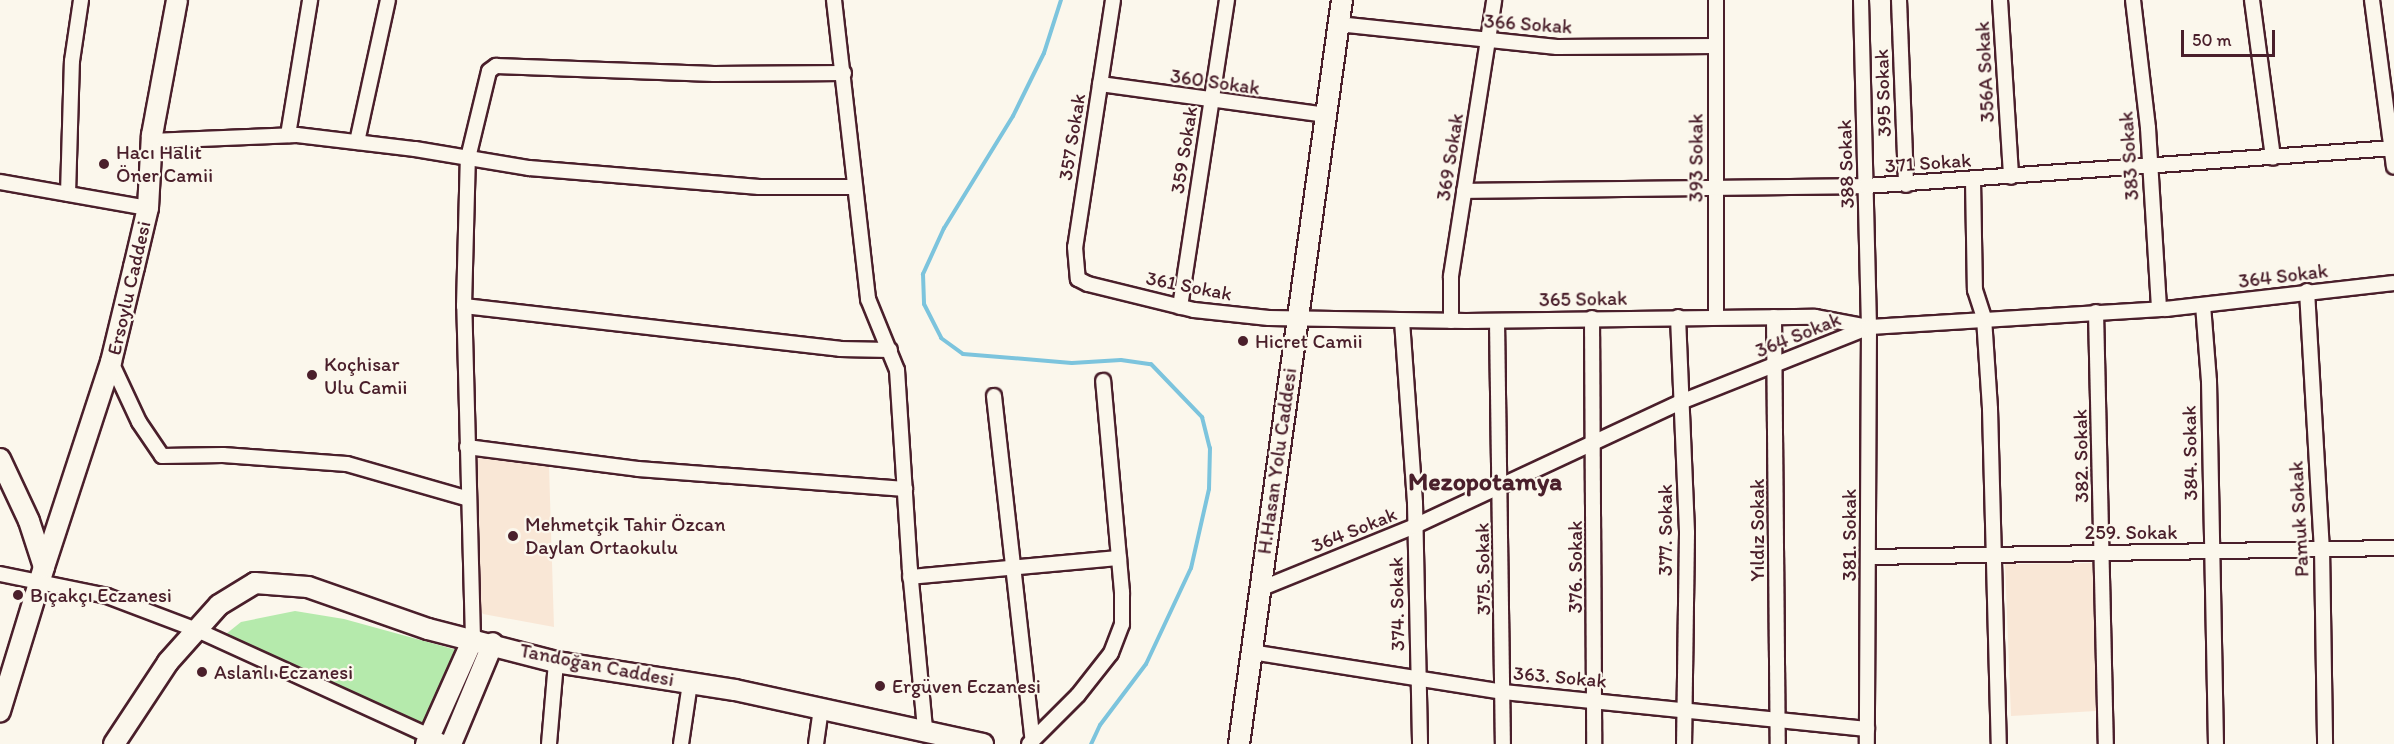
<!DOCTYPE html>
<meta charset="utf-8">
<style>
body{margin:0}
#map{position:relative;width:2394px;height:744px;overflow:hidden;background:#fbf7ec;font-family:Itim,sans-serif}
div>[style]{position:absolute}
.built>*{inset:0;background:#f9e7d6}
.green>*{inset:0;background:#b5eaac}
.stream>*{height:4px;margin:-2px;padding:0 2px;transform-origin:2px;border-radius:2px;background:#7cc4dd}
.roads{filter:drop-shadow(2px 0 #4a1f2b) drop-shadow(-2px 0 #4a1f2b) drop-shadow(0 2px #4a1f2b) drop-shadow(0 -2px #4a1f2b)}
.street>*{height:14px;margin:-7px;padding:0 7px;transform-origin:7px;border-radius:7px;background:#fbf7ec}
.secondary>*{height:20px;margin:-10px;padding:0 10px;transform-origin:10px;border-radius:10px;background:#fbf7ec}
.dots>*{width:16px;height:16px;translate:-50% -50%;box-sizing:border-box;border:3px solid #fbf7ec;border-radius:50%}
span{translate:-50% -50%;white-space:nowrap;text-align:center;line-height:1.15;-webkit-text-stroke:4.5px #fbf7ec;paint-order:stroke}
.street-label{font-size:20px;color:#4a1f2b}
.poi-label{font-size:20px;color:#4a1f2b}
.left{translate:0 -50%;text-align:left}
.district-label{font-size:26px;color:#4a1f2b;font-weight:700}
.scale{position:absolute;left:2181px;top:30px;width:94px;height:27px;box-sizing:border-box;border:3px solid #4a1f2b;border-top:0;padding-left:8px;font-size:18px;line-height:21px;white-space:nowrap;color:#4a1f2b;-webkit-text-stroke:4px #fbf7ec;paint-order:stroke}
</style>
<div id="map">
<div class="built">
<div style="clip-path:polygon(472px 453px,549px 466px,554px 627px,483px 614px,477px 605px)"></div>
<div style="clip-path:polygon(2093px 563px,2096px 711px,2011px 716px,2005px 564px)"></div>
</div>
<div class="green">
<div style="clip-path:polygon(295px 611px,344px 619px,464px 652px,421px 744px,221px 638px,241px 622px)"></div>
</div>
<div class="stream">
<div style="left:1061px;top:0;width:56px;rotate:107.8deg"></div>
<div style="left:1044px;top:53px;width:70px;rotate:116.2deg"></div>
<div style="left:1013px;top:116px;width:132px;rotate:121.6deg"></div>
<div style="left:944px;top:228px;width:51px;rotate:114.5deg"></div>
<div style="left:923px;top:274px;width:30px;rotate:88deg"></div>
<div style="left:924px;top:304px;width:38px;rotate:63deg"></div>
<div style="left:941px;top:338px;width:27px;rotate:36deg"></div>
<div style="left:963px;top:354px;width:109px;rotate:4.7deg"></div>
<div style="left:1072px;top:363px;width:49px;rotate:-3.5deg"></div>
<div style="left:1121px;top:360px;width:30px;rotate:8deg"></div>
<div style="left:1151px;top:364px;width:74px;rotate:46.1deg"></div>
<div style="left:1202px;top:417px;width:32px;rotate:76deg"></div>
<div style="left:1210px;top:448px;width:41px;rotate:91.4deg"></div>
<div style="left:1209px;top:489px;width:81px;rotate:102.8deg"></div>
<div style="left:1191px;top:568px;width:106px;rotate:115.1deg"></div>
<div style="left:1146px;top:664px;width:76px;rotate:127deg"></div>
<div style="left:1100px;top:725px;width:21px;rotate:115deg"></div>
</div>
<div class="roads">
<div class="street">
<div style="left:834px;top:0;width:301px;rotate:83.5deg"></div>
<div style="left:868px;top:299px;width:77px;rotate:67.8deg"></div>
<div style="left:897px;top:370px;width:200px;rotate:86.3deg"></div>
<div style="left:910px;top:570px;width:160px;rotate:84.6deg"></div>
<div style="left:1113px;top:0;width:250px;rotate:98.7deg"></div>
<div style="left:1075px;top:247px;width:32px;rotate:85deg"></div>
<div style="left:1078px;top:279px;width:11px;rotate:27deg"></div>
<div style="left:1088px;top:284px;width:109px;rotate:13.8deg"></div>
<div style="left:1194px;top:310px;width:75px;rotate:6.1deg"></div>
<div style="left:1269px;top:318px;width:197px;rotate:0.9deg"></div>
<div style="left:1466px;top:321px;width:349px;rotate:-0.7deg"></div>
<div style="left:1815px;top:317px;width:55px;rotate:10.5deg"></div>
<div style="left:1716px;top:0;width:316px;rotate:90deg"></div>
<div style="left:1861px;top:0;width:327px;rotate:88.6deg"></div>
<div style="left:1869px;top:327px;width:417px;rotate:90.3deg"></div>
<div style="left:1899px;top:0;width:185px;rotate:87.8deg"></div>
<div style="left:2000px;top:0;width:177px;rotate:86.4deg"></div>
<div style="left:2133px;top:0;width:129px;rotate:83.3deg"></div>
<div style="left:2148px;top:128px;width:181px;rotate:86.5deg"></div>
<div style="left:2252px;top:0;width:159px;rotate:82.4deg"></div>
<div style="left:2372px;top:0;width:168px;rotate:82.5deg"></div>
<div style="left:1338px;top:24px;width:220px;rotate:6deg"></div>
<div style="left:1557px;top:47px;width:159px;rotate:-0.4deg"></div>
<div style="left:1100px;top:84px;width:227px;rotate:7.8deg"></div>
<div style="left:288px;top:135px;width:137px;rotate:-80.7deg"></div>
<div style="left:151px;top:141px;width:146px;rotate:-2.4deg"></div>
<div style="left:297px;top:135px;width:119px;rotate:6.8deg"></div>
<div style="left:415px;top:149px;width:116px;rotate:9.5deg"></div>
<div style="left:529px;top:168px;width:231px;rotate:4.7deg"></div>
<div style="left:759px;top:187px;width:96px"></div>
<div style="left:357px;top:142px;width:145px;rotate:-77.7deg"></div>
<div style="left:1973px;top:180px;width:110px;rotate:89deg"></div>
<div style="left:1975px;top:290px;width:29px;rotate:72deg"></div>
<div style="left:1984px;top:318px;width:91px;rotate:86.2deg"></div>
<div style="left:1990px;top:409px;width:335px;rotate:88.5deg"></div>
<div style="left:0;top:182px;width:150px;rotate:10deg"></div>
<div style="left:1464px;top:191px;width:402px;rotate:-0.7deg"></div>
<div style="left:1866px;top:186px;width:529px;rotate:-4.12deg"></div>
<div style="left:68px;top:194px;width:133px;rotate:-88.3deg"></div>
<div style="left:72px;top:61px;width:62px;rotate:-81.6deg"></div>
<div style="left:2307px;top:291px;width:257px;rotate:86.7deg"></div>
<div style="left:2322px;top:548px;width:196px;rotate:89.1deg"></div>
<div style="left:2203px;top:305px;width:76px;rotate:85.5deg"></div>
<div style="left:2209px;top:381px;width:363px;rotate:88.9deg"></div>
<div style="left:464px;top:306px;width:378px;rotate:6.5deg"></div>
<div style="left:840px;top:349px;width:50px;rotate:1.1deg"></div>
<div style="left:1180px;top:307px;width:311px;rotate:-81.3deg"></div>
<div style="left:2096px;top:312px;width:432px;rotate:88.7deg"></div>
<div style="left:1678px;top:317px;width:216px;rotate:87.6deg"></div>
<div style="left:1687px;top:533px;width:211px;rotate:90.8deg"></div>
<div style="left:1774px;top:317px;width:427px;rotate:89.5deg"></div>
<div style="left:1592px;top:318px;width:426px;rotate:89.7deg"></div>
<div style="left:1402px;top:321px;width:182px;rotate:85.9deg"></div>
<div style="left:1415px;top:503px;width:241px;rotate:88.8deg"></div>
<div style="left:1451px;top:321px;width:45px;rotate:-90deg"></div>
<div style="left:1451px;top:276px;width:279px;rotate:-81.1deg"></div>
<div style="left:1497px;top:321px;width:423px;rotate:89.2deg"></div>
<div style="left:111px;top:362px;width:66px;rotate:65deg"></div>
<div style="left:139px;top:422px;width:41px;rotate:55.9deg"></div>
<div style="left:162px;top:456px;width:61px;rotate:-0.9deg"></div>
<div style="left:223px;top:455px;width:124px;rotate:4.2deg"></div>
<div style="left:347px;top:464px;width:127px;rotate:16deg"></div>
<div style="left:994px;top:396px;width:343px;rotate:83.6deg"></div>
<div style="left:467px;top:447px;width:172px;rotate:7.3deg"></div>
<div style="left:638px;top:469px;width:268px;rotate:4.3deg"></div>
<div style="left:1868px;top:557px;width:526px;rotate:-0.98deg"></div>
<div style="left:0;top:574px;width:109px;rotate:11.6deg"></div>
<div style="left:107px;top:596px;width:96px;rotate:20.7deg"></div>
<div style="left:197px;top:630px;width:275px;rotate:24.5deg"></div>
<div style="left:910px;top:577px;width:210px;rotate:-5.2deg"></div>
<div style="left:1260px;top:589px;width:167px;rotate:-22.1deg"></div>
<div style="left:1415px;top:526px;width:293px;rotate:-25deg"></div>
<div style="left:1681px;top:402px;width:202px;rotate:-21.7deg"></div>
<div style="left:1869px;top:327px;width:298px;rotate:-3.5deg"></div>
<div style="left:2166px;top:309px;width:229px;rotate:-6.5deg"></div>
<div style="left:473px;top:639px;width:333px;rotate:-91.5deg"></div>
<div style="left:464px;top:306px;width:148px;rotate:-88.5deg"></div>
<div style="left:468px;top:158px;width:89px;rotate:-76.4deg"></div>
<div style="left:489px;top:71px;width:9px;rotate:-36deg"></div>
<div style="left:496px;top:66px;width:218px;rotate:2.1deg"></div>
<div style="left:714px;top:74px;width:130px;rotate:-0.4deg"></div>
<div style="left:1251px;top:652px;width:255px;rotate:9deg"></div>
<div style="left:1503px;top:692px;width:366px;rotate:5.8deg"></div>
<div style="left:549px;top:744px;width:82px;rotate:-85.1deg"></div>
<div style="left:681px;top:744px;width:62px;rotate:-81.6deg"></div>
<div style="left:816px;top:744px;width:37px;rotate:-82deg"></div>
<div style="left:1029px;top:744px;width:69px;rotate:-45deg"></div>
<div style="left:1078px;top:695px;width:53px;rotate:-51.8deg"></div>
<div style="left:1111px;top:653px;width:31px;rotate:-69deg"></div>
<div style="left:1122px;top:624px;width:32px;rotate:-90deg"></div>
<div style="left:1122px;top:592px;width:212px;rotate:-95.1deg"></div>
</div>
<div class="secondary">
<div style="left:0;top:459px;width:68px;rotate:64.9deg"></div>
<div style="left:29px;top:521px;width:48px;rotate:71.9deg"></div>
<div style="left:44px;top:567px;width:151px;rotate:107deg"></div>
<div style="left:44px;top:567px;width:216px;rotate:-71.9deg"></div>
<div style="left:111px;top:362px;width:98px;rotate:-76.4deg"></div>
<div style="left:134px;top:267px;width:61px;rotate:-76.7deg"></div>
<div style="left:148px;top:208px;width:73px;rotate:-86.9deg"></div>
<div style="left:152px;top:135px;width:137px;rotate:-79.5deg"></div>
<div style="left:114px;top:744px;width:98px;rotate:-56.6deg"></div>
<div style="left:168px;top:662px;width:76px;rotate:-48.2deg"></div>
<div style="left:219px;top:605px;width:42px;rotate:-31.4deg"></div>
<div style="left:255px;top:583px;width:53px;rotate:4.3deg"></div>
<div style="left:308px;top:587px;width:127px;rotate:19.3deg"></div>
<div style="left:428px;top:629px;width:132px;rotate:14.5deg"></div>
<div style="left:556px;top:662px;width:181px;rotate:8.9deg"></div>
<div style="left:735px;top:690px;width:254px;rotate:12.3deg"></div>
<div style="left:426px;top:744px;width:115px;rotate:-65.9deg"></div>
<div style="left:451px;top:744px;width:109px;rotate:-67.4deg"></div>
<div style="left:1239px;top:744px;width:751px;rotate:-82.12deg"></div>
</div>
</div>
<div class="dots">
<div style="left:104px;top:164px;background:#4a1f2b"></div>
<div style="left:1243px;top:341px;background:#4a1f2b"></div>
<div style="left:312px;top:375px;background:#4a1f2b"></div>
<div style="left:513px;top:536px;background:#4a1f2b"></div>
<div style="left:18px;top:595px;background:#4a1f2b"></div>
<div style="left:202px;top:672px;background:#4a1f2b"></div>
<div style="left:880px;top:686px;background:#4a1f2b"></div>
</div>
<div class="street-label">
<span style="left:1528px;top:24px;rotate:4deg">366 Sokak</span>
<span style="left:1985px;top:72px;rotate:-93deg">356A Sokak</span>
<span style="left:1215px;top:82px;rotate:8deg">360 Sokak</span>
<span style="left:1883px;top:93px;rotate:-92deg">395 Sokak</span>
<span style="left:1072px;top:137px;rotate:-81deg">357 Sokak</span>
<span style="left:1184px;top:150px;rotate:-81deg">359 Sokak</span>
<span style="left:2129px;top:156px;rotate:-94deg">383 Sokak</span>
<span style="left:1450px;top:157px;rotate:-81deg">369 Sokak</span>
<span style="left:1696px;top:158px;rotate:-90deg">393 Sokak</span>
<span style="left:1928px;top:163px;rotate:-4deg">371 Sokak</span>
<span style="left:1846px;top:164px;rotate:-92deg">388 Sokak</span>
<span style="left:2283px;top:276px;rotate:-7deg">364 Sokak</span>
<span style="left:1189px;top:286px;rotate:11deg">361 Sokak</span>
<span style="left:129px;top:288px;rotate:-77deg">Ersoylu Caddesi</span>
<span style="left:1583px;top:299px;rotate:-1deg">365 Sokak</span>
<span style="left:1798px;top:335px;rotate:-22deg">364 Sokak</span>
<span style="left:2190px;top:453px;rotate:-91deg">384. Sokak</span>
<span style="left:2081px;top:456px;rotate:-91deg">382. Sokak</span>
<span style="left:1277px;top:461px;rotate:-82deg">H.Hasan Yolu Caddesi</span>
<span style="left:2299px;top:519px;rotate:-93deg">Pamuk Sokak</span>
<span style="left:1354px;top:530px;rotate:-22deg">364 Sokak</span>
<span style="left:1665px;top:530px;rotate:-90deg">377. Sokak</span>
<span style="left:1757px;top:530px;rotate:-90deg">Yıldız Sokak</span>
<span style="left:2131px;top:532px">259. Sokak</span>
<span style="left:1849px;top:535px;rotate:-90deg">381. Sokak</span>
<span style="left:1575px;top:567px;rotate:-90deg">376. Sokak</span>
<span style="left:1483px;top:569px;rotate:-91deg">375. Sokak</span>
<span style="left:1397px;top:604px;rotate:-91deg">374. Sokak</span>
<span style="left:597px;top:665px;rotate:11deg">Tandoğan Caddesi</span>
<span style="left:1560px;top:677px;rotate:5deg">363. Sokak</span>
</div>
<div class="poi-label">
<span class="left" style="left:116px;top:164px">Hacı Halit<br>Öner Camii</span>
<span class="left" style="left:1255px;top:341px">Hicret Camii</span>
<span class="left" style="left:324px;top:376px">Koçhisar<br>Ulu Camii</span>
<span class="left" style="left:525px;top:536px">Mehmetçik Tahir Özcan<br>Daylan Ortaokulu</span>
<span class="left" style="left:30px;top:595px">Bıçakçı Eczanesi</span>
<span class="left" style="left:214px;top:672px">Aslanlı Eczanesi</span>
<span class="left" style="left:892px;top:686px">Ergüven Eczanesi</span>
</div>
<div class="district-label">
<span style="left:1485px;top:482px">Mezopotamya</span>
</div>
<div class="scale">50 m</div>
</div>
